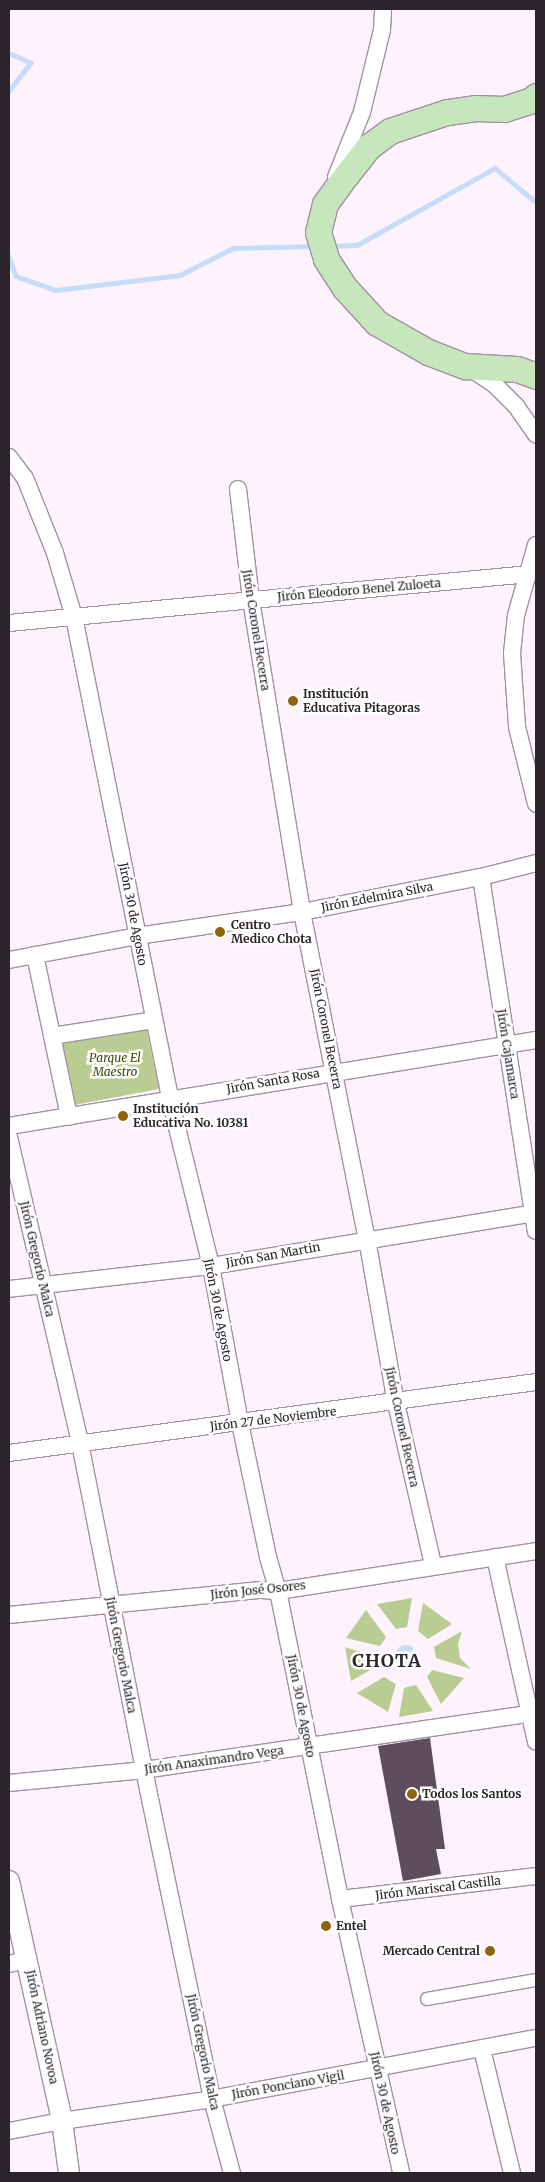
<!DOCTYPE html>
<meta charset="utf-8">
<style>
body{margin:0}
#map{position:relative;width:545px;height:2182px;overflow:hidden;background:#fef2fd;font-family:Merriweather,serif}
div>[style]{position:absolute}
.green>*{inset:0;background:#b9cd92}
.water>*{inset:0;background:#c5dcfb}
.round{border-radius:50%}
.stream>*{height:4.5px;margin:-2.25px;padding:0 2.25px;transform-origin:2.25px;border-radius:2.25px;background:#c5dcfb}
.building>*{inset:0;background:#5e4e5d}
.roads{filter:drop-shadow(1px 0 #a391a2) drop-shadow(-1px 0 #a391a2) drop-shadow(0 1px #a391a2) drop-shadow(0 -1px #a391a2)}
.pedestrian>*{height:12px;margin:-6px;padding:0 6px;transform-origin:6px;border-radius:6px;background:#fff}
.minor>*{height:16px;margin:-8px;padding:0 8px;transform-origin:8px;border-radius:8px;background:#fff}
.tertiary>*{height:20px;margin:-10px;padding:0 10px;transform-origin:10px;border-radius:10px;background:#fff}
.primary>*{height:25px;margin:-12.5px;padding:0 12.5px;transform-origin:12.5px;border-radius:12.5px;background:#c6e6bc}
.dots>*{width:14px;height:14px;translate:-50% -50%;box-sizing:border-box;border:2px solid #fff;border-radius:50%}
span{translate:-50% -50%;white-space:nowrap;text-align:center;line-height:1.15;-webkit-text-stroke:5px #fff;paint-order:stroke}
.street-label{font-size:12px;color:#2b242b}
.poi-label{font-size:12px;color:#2b242b;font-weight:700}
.left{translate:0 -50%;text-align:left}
.right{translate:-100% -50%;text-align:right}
.park-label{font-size:12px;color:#3a4b03;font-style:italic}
.district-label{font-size:18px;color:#2b242b;font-weight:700;letter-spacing:1px}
.frame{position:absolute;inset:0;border:10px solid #2b242b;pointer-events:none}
</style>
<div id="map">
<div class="green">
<div style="clip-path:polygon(146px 1027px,159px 1089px,74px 1105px,61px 1044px)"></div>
<div style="clip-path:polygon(412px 1598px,407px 1627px,396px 1629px,377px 1604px)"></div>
<div style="clip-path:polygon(423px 1603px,452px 1624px,428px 1639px,418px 1631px)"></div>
<div style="clip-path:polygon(366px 1610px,386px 1637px,380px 1646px,346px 1638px)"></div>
<div style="clip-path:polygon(462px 1631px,458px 1644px,460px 1658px,471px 1669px,436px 1658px,434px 1647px)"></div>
<div style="clip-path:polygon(345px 1647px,378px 1658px,379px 1665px,351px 1681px)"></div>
<div style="clip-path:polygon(432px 1670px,464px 1678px,441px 1704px,427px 1677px)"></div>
<div style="clip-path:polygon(384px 1677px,396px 1684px,388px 1712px,357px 1693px)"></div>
<div style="clip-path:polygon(416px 1685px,433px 1711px,399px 1717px,404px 1688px)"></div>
</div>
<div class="water">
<div class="round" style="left:395px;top:1645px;width:22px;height:22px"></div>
</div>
<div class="stream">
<div style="left:9px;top:53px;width:24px;rotate:24deg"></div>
<div style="left:31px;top:63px;width:36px;rotate:128deg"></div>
<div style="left:330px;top:246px;width:27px;rotate:-2deg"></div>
<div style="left:357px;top:245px;width:158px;rotate:-29.2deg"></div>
<div style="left:495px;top:168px;width:53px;rotate:39.7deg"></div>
<div style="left:9px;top:256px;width:21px;rotate:71deg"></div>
<div style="left:16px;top:276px;width:42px;rotate:19.3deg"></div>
<div style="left:56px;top:290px;width:125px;rotate:-6.9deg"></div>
<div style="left:180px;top:275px;width:59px;rotate:-27deg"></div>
<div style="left:233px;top:248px;width:81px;rotate:-1.4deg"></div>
</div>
<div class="building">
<div style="clip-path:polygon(430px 1738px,445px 1849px,436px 1849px,441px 1874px,403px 1881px,378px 1746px)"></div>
</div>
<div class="roads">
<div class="pedestrian">
<div style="left:427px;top:1999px;width:111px;rotate:-9.9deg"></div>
</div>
<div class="minor">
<div style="left:336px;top:177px;width:70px;rotate:-68.2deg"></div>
<div style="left:362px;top:112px;width:84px;rotate:-76.3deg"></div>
<div style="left:382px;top:30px;width:21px;rotate:-87deg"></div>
<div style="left:470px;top:368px;width:30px;rotate:34deg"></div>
<div style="left:495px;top:385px;width:30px;rotate:45deg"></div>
<div style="left:516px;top:406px;width:35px;rotate:55deg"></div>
<div style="left:9px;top:457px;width:26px;rotate:53deg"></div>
<div style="left:25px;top:478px;width:81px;rotate:68.2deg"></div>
<div style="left:55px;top:553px;width:67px;rotate:73.5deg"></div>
<div style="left:74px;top:617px;width:491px;rotate:78.7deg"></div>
<div style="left:170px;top:1099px;width:172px;rotate:76.2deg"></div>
<div style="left:211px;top:1266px;width:160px;rotate:79.5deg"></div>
<div style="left:240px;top:1423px;width:137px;rotate:78.2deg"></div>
<div style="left:268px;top:1557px;width:35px;rotate:74deg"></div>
<div style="left:278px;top:1591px;width:314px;rotate:78.6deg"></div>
<div style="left:340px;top:1899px;width:281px;rotate:77.4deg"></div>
<div style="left:238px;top:489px;width:112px;rotate:83.3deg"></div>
<div style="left:251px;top:600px;width:316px;rotate:80.7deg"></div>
<div style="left:302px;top:912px;width:333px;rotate:78.8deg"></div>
<div style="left:367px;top:1239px;width:167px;rotate:80deg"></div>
<div style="left:396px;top:1403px;width:166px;rotate:77.1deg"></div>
<div style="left:536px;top:545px;width:73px;rotate:105.9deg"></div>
<div style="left:516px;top:615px;width:38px;rotate:96deg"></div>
<div style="left:512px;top:653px;width:74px;rotate:86.1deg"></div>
<div style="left:517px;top:727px;width:79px;rotate:76.1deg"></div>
<div style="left:9px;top:623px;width:522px;rotate:-5.38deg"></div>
<div style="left:481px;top:877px;width:358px;rotate:81.2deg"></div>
<div style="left:35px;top:955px;width:165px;rotate:78.1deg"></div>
<div style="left:9px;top:960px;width:130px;rotate:-10.6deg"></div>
<div style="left:137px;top:936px;width:167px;rotate:-8.3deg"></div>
<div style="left:302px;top:912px;width:182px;rotate:-11.1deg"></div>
<div style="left:481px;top:877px;width:57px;rotate:-14.3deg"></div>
<div style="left:52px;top:1036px;width:103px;rotate:-8.9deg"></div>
<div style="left:9px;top:1126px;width:534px;rotate:-9.27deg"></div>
<div style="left:9px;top:1137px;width:314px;rotate:76.9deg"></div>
<div style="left:80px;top:1443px;width:333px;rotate:78.9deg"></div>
<div style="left:144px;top:1770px;width:336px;rotate:78.3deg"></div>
<div style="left:212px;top:2099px;width:77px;rotate:74.9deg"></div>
<div style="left:9px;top:1289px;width:203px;rotate:-6.5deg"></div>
<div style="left:211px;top:1266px;width:329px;rotate:-9.3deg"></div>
<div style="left:9px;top:1453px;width:532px;rotate:-7.67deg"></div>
<div style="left:495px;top:1557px;width:189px;rotate:77.5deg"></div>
<div style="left:9px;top:1615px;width:253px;rotate:-5.7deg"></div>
<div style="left:261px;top:1590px;width:17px;rotate:3deg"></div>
<div style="left:278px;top:1591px;width:261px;rotate:-8.8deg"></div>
<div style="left:9px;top:1783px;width:136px;rotate:-5.5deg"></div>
<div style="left:144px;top:1770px;width:396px;rotate:-8.3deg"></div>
<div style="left:340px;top:1899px;width:197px;rotate:-6.7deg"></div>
<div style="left:9px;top:1964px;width:18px;rotate:-13deg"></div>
<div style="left:482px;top:2049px;width:128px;rotate:76.4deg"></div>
<div style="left:9px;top:2131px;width:54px;rotate:-10.7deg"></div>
<div style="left:62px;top:2121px;width:152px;rotate:-8.3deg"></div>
<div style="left:212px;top:2099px;width:330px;rotate:-10.7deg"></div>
</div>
<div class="tertiary">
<div style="left:9px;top:1881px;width:246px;rotate:77.5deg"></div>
<div style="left:62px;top:2121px;width:52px;rotate:82.3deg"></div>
</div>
<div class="primary">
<div style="left:536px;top:96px;width:6px;rotate:135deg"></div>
<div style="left:532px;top:100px;width:29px;rotate:162deg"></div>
<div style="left:504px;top:109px;width:28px;rotate:-178deg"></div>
<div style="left:476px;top:108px;width:29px;rotate:172deg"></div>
<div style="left:447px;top:112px;width:60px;rotate:161.6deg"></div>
<div style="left:390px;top:131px;width:26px;rotate:144deg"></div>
<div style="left:369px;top:146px;width:37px;rotate:128deg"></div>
<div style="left:346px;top:175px;width:36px;rotate:126deg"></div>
<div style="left:325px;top:204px;width:29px;rotate:104deg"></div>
<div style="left:318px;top:232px;width:28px;rotate:73deg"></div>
<div style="left:326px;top:259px;width:35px;rotate:57deg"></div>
<div style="left:345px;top:288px;width:47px;rotate:47.6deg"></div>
<div style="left:377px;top:323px;width:59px;rotate:29.6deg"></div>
<div style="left:428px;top:352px;width:40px;rotate:21deg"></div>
<div style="left:465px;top:366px;width:52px;rotate:3.3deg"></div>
<div style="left:517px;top:369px;width:20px;rotate:20deg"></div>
</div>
</div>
<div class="dots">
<div style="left:293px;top:701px;background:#90630c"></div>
<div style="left:220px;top:932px;background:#90630c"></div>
<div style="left:123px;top:1116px;background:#90630c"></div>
<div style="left:412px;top:1794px;background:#90630c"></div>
<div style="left:326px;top:1926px;background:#90630c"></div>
<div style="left:490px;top:1951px;background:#90630c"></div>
</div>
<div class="street-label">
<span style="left:359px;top:590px;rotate:-5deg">Jirón Eleodoro Benel Zuloeta</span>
<span style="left:256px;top:630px;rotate:81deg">Jirón Coronel Becerra</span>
<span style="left:377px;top:897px;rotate:-11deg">Jirón Edelmira Silva</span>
<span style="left:133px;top:914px;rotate:79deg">Jirón 30 de Agosto</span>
<span style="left:326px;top:1029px;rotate:79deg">Jirón Coronel Becerra</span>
<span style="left:508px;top:1054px;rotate:81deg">Jirón Cajamarca</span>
<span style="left:273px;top:1081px;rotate:-10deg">Jirón Santa Rosa</span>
<span style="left:273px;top:1255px;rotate:-10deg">Jirón San Martin</span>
<span style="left:37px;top:1259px;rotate:77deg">Jirón Gregorio Malca</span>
<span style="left:218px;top:1310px;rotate:79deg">Jirón 30 de Agosto</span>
<span style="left:273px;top:1419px;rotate:-7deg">Jirón 27 de Noviembre</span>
<span style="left:402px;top:1427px;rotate:78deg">Jirón Coronel Becerra</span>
<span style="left:258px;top:1590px;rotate:-6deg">Jirón José Osores</span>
<span style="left:121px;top:1655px;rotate:79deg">Jirón Gregorio Malca</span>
<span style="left:301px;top:1706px;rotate:79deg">Jirón 30 de Agosto</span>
<span style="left:214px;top:1760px;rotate:-8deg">Jirón Anaximandro Vega</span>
<span style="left:438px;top:1888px;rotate:-7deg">Jirón Mariscal Castilla</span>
<span style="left:42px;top:2027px;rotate:78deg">Jirón Adriano Novoa</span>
<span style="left:203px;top:2052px;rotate:78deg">Jirón Gregorio Malca</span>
<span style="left:288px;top:2085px;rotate:-10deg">Jirón Ponciano Vigil</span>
<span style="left:385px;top:2103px;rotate:78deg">Jirón 30 de Agosto</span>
</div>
<div class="poi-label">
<span class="left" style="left:303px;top:701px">Institución<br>Educativa Pitagoras</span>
<span class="left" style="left:231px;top:932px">Centro<br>Medico Chota</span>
<span class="left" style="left:133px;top:1116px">Institución<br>Educativa No. 10381</span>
<span class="left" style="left:422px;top:1794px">Todos los Santos</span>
<span class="left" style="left:336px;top:1926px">Entel</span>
<span class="right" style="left:480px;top:1951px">Mercado Central</span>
</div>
<div class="park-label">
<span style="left:115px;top:1065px">Parque El<br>Maestro</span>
</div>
<div class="district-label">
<span style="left:387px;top:1661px">CHOTA</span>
</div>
<div class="frame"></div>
</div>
